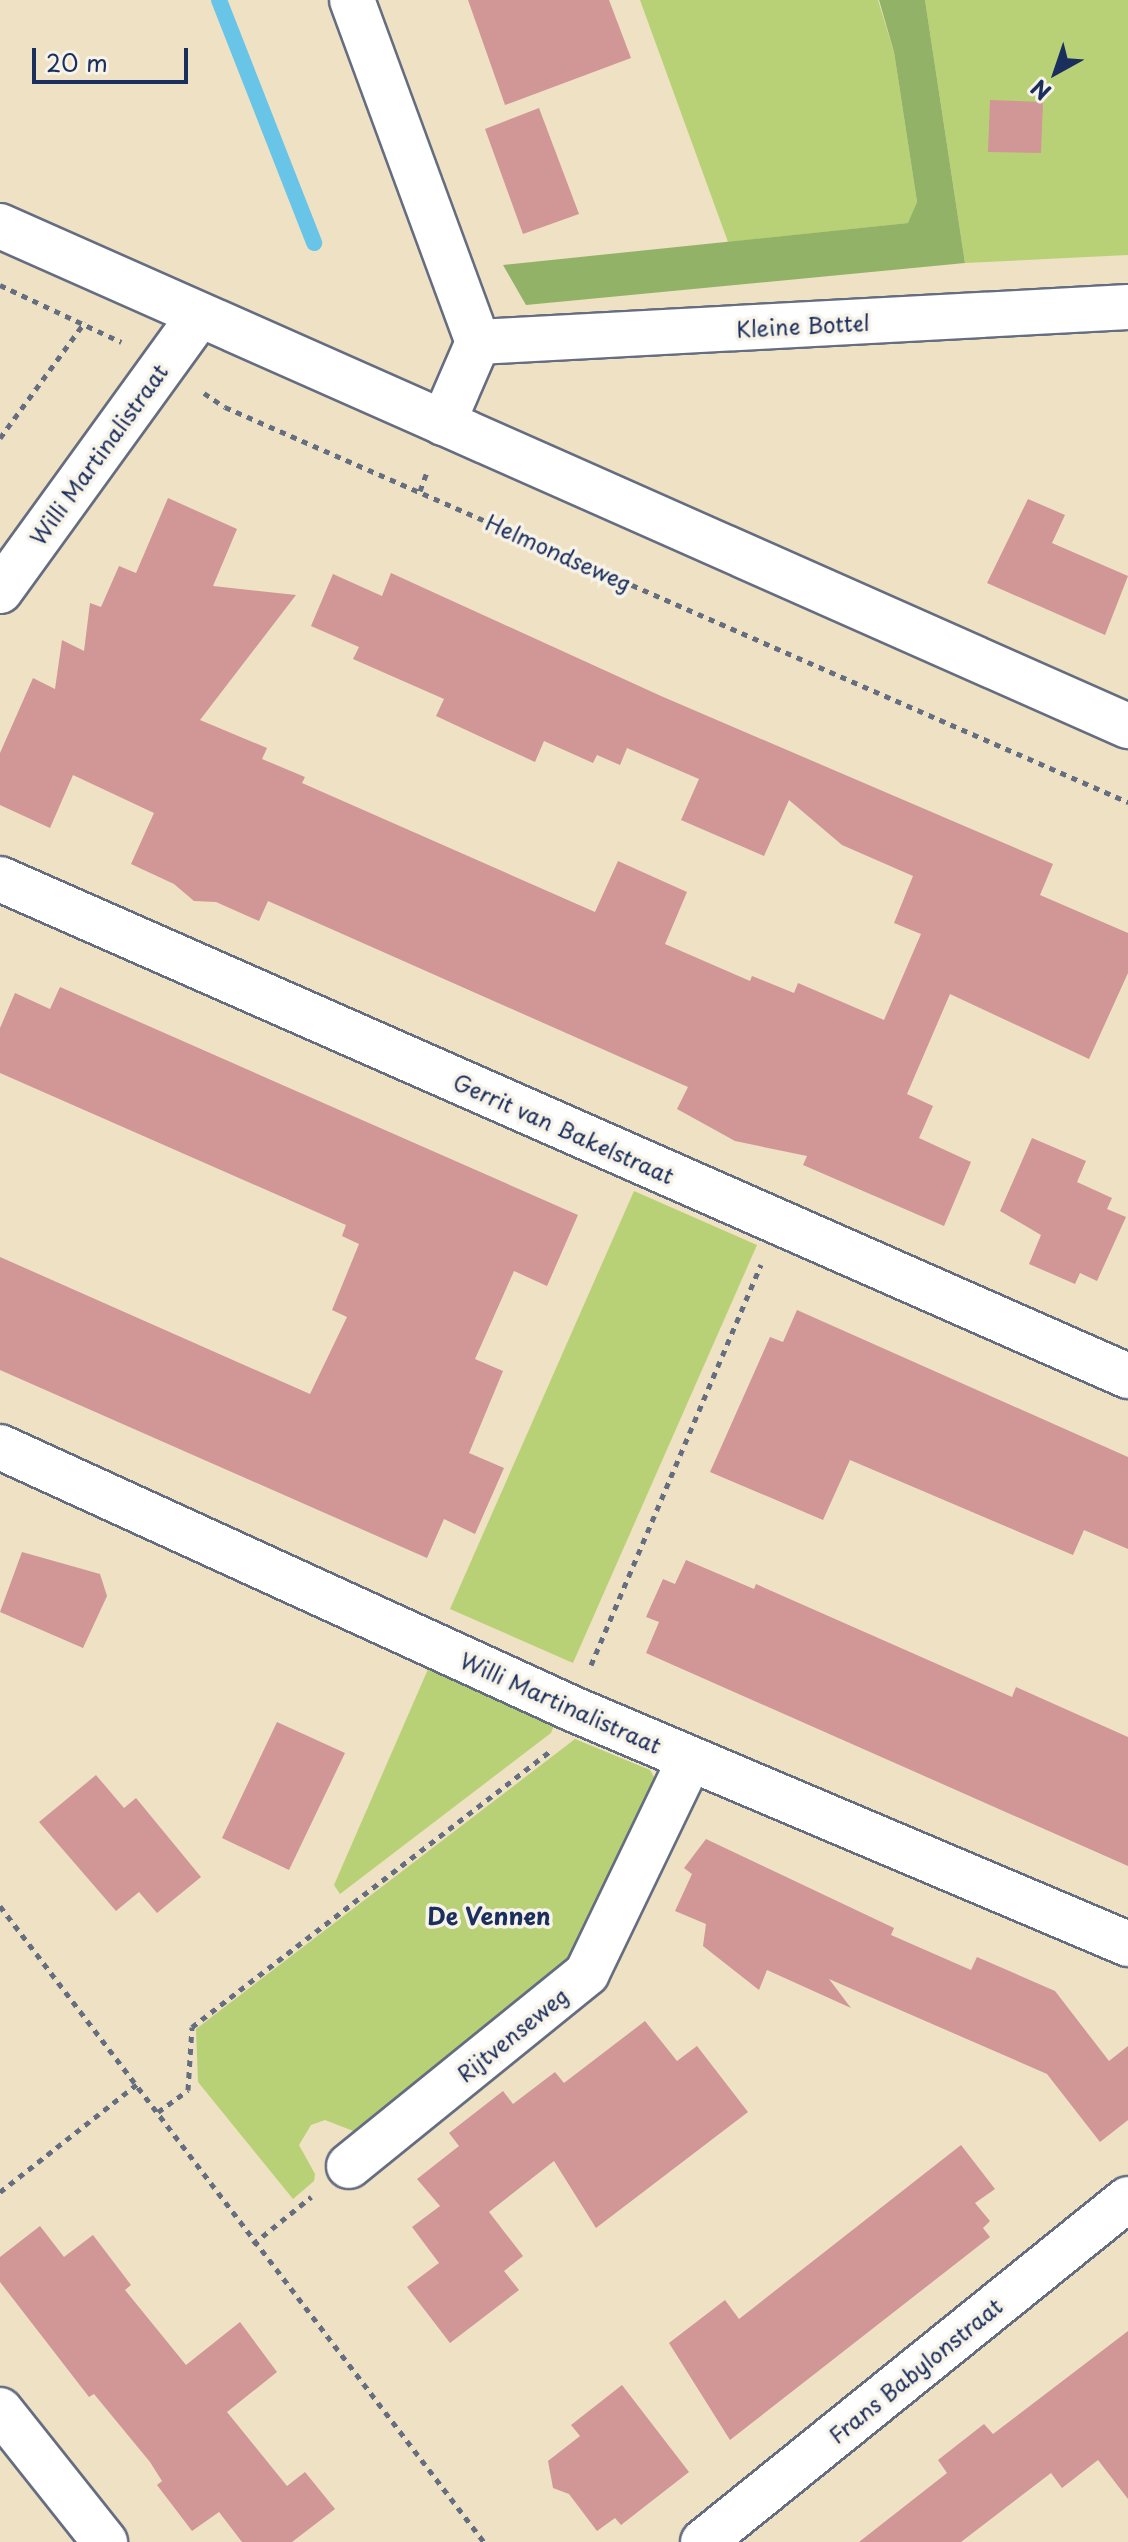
<!DOCTYPE html>
<style>
body{margin:0}
#map{position:relative;width:1128px;height:2542px;overflow:hidden;background:#efe1c3;font-family:"Playpen Sans",sans-serif}
div>[style]{position:absolute}
.green>*{inset:0;background:#b9d176}
.forest>*{inset:0;background:#92b367}
.stream>*{height:16px;margin:-8px;padding:0 8px;transform-origin:8px;border-radius:8px;background:#69c5e7}
.building>*{inset:0;background:#d09796}
.path>*{height:5px;margin-top:-2.5px;transform-origin:0;background:repeating-linear-gradient(90deg,#656d81 0 6px,transparent 0 12px)}
.roads{filter:drop-shadow(2px 0 #656d81) drop-shadow(-2px 0 #656d81) drop-shadow(0 2px #656d81) drop-shadow(0 -2px #656d81)}
.minor>*{height:44px;margin:-22px;padding:0 22px;transform-origin:22px;border-radius:22px;background:#fff}
span{translate:-50% -50%;white-space:nowrap;text-align:center;line-height:1.15;-webkit-text-stroke:7px #f7f3e8;paint-order:stroke}
.street-label{font-size:22px;color:#1b2f5e}
.neighbourhood-label{font-size:24px;color:#1b2f5e;font-weight:700}
.north{position:absolute;left:1016px;top:32px;width:80px;height:80px;-webkit-text-stroke:6px #f7f3e8;paint-order:stroke;rotate:220deg;font-size:22px;font-weight:700;line-height:32px;text-align:center;color:#1b2f5e}
.north::after{content:'';display:block;margin:auto;width:28px;height:36px;background:#1b2f5e;clip-path:polygon(50% 0,100% 100%,50% 72%,0 100%)}
.scale{position:absolute;left:32px;top:48px;width:156px;height:36px;box-sizing:border-box;border:4px solid #1b2f5e;border-top:0;padding-left:10px;font-size:24px;line-height:28px;white-space:nowrap;color:#1b2f5e;-webkit-text-stroke:6px #f7f3e8;paint-order:stroke}
</style>
<div id="map">
<div class="green">
<div style="clip-path:polygon(640px 0,878px 0,894px 52px,917px 202px,909px 223px,728px 242px)"></div>
<div style="clip-path:polygon(925px 0,1128px 0,1128px 255px,965px 263px)"></div>
<div style="clip-path:polygon(634px 1191px,757px 1245px,573px 1663px,450px 1609px)"></div>
<div style="clip-path:polygon(429px 1667px,555px 1723px,551px 1733px,340px 1894px,334px 1885px)"></div>
<div style="clip-path:polygon(575px 1739px,650px 1770px,657px 1782px,577px 1954px,361px 2134px,325px 2120px,311px 2125px,299px 2145px,315px 2174px,314px 2181px,293px 2199px,198px 2082px,196px 2029px)"></div>
</div>
<div class="forest">
<div style="clip-path:polygon(879px 0,925px 0,965px 263px,526px 305px,503px 265px,908px 223px,917px 202px,894px 52px)"></div>
</div>
<div class="stream">
<div style="left:219px;top:0;width:261px;rotate:68.6deg"></div>
</div>
<div class="building">
<div style="clip-path:polygon(468px 0,609px 0,631px 58px,505px 105px)"></div>
<div style="clip-path:polygon(990px 100px,1043px 102px,1041px 153px,988px 152px)"></div>
<div style="clip-path:polygon(539px 108px,579px 214px,523px 234px,485px 129px)"></div>
<div style="clip-path:polygon(168px 498px,237px 529px,213px 586px,296px 595px,200px 720px,267px 748px,262px 759px,305px 777px,302px 783px,595px 912px,618px 861px,687px 892px,665px 944px,750px 981px,752px 976px,794px 993px,798px 983px,884px 1020px,921px 934px,894px 923px,913px 876px,842px 845px,789px 800px,764px 856px,681px 820px,699px 779px,627px 748px,620px 765px,597px 755px,593px 763px,544px 741px,535px 762px,436px 716px,444px 699px,353px 659px,359px 647px,311px 626px,333px 574px,382px 596px,391px 573px,661px 696px,1053px 864px,1040px 895px,1128px 933px,1128px 973px,1089px 1059px,950px 994px,907px 1094px,933px 1106px,919px 1138px,971px 1162px,944px 1226px,803px 1165px,807px 1156px,735px 1141px,677px 1109px,688px 1087px,268px 901px,259px 921px,216px 902px,194px 901px,174px 884px,131px 864px,154px 813px,73px 775px,50px 828px,0 805px,0 753px,33px 678px,55px 689px,62px 640px,84px 651px,90px 603px,101px 607px,119px 566px,136px 573px)"></div>
<div style="clip-path:polygon(1028px 499px,1065px 515px,1052px 543px,1128px 576px,1105px 635px,987px 583px)"></div>
<div style="clip-path:polygon(60px 987px,578px 1215px,547px 1286px,514px 1271px,475px 1359px,503px 1371px,469px 1453px,504px 1468px,475px 1534px,444px 1519px,427px 1558px,0 1370px,0 1257px,310px 1394px,347px 1317px,332px 1310px,359px 1244px,342px 1236px,346px 1225px,0 1073px,0 1028px,15px 993px,50px 1009px)"></div>
<div style="clip-path:polygon(1032px 1138px,1086px 1161px,1077px 1182px,1112px 1198px,1107px 1209px,1126px 1217px,1097px 1281px,1080px 1273px,1075px 1284px,1029px 1264px,1041px 1235px,1000px 1211px)"></div>
<div style="clip-path:polygon(797px 1310px,1128px 1457px,1128px 1549px,1084px 1530px,1073px 1555px,850px 1460px,823px 1520px,710px 1472px,770px 1337px,783px 1342px)"></div>
<div style="clip-path:polygon(22px 1552px,100px 1574px,107px 1596px,83px 1648px,0 1612px)"></div>
<div style="clip-path:polygon(686px 1560px,754px 1589px,756px 1584px,1012px 1697px,1016px 1687px,1128px 1737px,1128px 1866px,646px 1653px,659px 1622px,646px 1617px,663px 1579px,675px 1584px)"></div>
<div style="clip-path:polygon(277px 1722px,345px 1753px,289px 1870px,222px 1838px)"></div>
<div style="clip-path:polygon(96px 1775px,124px 1808px,136px 1798px,201px 1877px,157px 1913px,139px 1892px,116px 1911px,39px 1822px)"></div>
<div style="clip-path:polygon(706px 1839px,894px 1928px,891px 1935px,971px 1970px,977px 1957px,1055px 1991px,1109px 2061px,1128px 2046px,1128px 2120px,1100px 2142px,1047px 2074px,829px 1979px,851px 2008px,767px 1970px,759px 1990px,703px 1946px,706px 1924px,675px 1911px,692px 1874px,684px 1868px)"></div>
<div style="clip-path:polygon(645px 2021px,677px 2061px,697px 2046px,748px 2112px,596px 2228px,554px 2161px,489px 2212px,523px 2256px,504px 2271px,519px 2290px,450px 2343px,407px 2287px,439px 2263px,412px 2227px,440px 2206px,417px 2179px,459px 2146px,449px 2133px,503px 2091px,513px 2104px,555px 2072px,564px 2083px)"></div>
<div style="clip-path:polygon(961px 2145px,995px 2189px,975px 2203px,990px 2221px,983px 2228px,990px 2237px,730px 2440px,669px 2343px,725px 2300px,739px 2319px)"></div>
<div style="clip-path:polygon(40px 2226px,64px 2257px,93px 2235px,131px 2285px,125px 2290px,186px 2365px,240px 2322px,277px 2372px,227px 2412px,287px 2486px,305px 2472px,335px 2509px,292px 2542px,242px 2542px,219px 2512px,192px 2531px,157px 2485px,162px 2481px,150px 2462px,94px 2394px,89px 2397px,0 2282px,0 2257px)"></div>
<div style="clip-path:polygon(1128px 2331px,1128px 2499px,1098px 2460px,1062px 2488px,1051px 2473px,961px 2542px,859px 2542px,947px 2473px,938px 2460px,984px 2424px,993px 2434px)"></div>
<div style="clip-path:polygon(622px 2385px,689px 2472px,621px 2525px,615px 2518px,597px 2531px,569px 2494px,553px 2488px,548px 2461px,580px 2436px,571px 2425px)"></div>
</div>
<div class="path">
<div style="left:0;top:285px;width:134px;rotate:25.2deg"></div>
<div style="left:204px;top:393px;width:25px;rotate:34deg"></div>
<div style="left:225px;top:407px;width:986px;rotate:23.63deg"></div>
<div style="left:0;top:438px;width:144px;rotate:-53.8deg"></div>
<div style="left:420px;top:491px;width:23px;rotate:-70deg"></div>
<div style="left:591px;top:1665px;width:435px;rotate:-67deg"></div>
<div style="left:0;top:1906px;width:799px;rotate:52.73deg"></div>
<div style="left:158px;top:2112px;width:37px;rotate:-36deg"></div>
<div style="left:188px;top:2090px;width:63px;rotate:-86.4deg"></div>
<div style="left:192px;top:2027px;width:451px;rotate:-37.6deg"></div>
<div style="left:0;top:2192px;width:174px;rotate:-38.2deg"></div>
<div style="left:253px;top:2244px;width:75px;rotate:-39deg"></div>
</div>
<div class="roads">
<div class="minor">
<div style="left:352px;top:0;width:364px;rotate:69.8deg"></div>
<div style="left:0;top:226px;width:1234px;rotate:23.91deg"></div>
<div style="left:443px;top:423px;width:88px;rotate:-66.6deg"></div>
<div style="left:478px;top:342px;width:651px;rotate:-3.08deg"></div>
<div style="left:0;top:591px;width:338px;rotate:-54.1deg"></div>
<div style="left:0;top:879px;width:1233px;rotate:23.78deg"></div>
<div style="left:0;top:1447px;width:630px;rotate:24.57deg"></div>
<div style="left:573px;top:1709px;width:603px;rotate:22.95deg"></div>
<div style="left:349px;top:2166px;width:306px;rotate:-39deg"></div>
<div style="left:587px;top:1973px;width:237px;rotate:-64.3deg"></div>
<div style="left:0;top:2410px;width:169px;rotate:51.5deg"></div>
<div style="left:703px;top:2542px;width:546px;rotate:-38.91deg"></div>
</div>
</div>
<div class="street-label">
<span style="left:803px;top:325px;rotate:-3deg">Kleine Bottel</span>
<span style="left:98px;top:454px;rotate:-54deg">Willi Martinalistraat</span>
<span style="left:559px;top:552px;rotate:24deg">Helmondseweg</span>
<span style="left:564px;top:1128px;rotate:24deg">Gerrit van Bakelstraat</span>
<span style="left:561px;top:1702px;rotate:24deg">Willi Martinalistraat</span>
<span style="left:512px;top:2034px;rotate:-39deg">Rijtvenseweg</span>
<span style="left:915px;top:2370px;rotate:-39deg">Frans Babylonstraat</span>
</div>
<div class="neighbourhood-label">
<span style="left:489px;top:1916px">De Vennen</span>
</div>
<div class="north">N</div>
<div class="scale">20 m</div>
</div>
